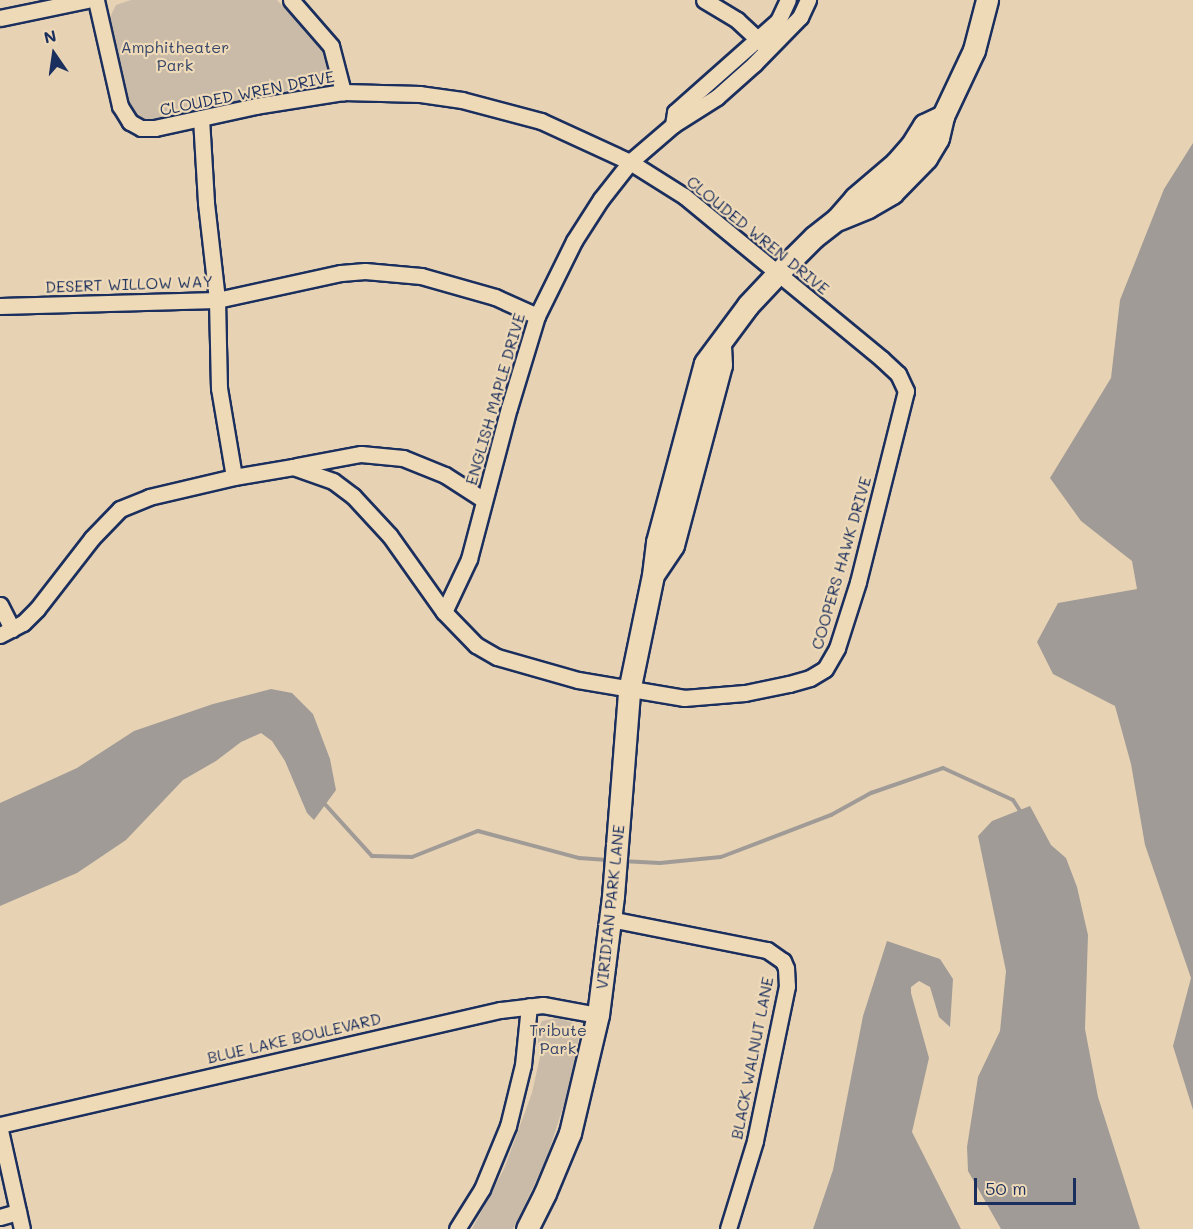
<!DOCTYPE html>
<style>
body{margin:0}
#map{position:relative;width:1193px;height:1229px;overflow:hidden;background:#e7d3b4;font-family:Mali,sans-serif}
div>[style]{position:absolute}
.green>*{inset:0;background:#c9bba8}
.water>*{inset:0;background:#a09b96}
.stream>*{height:4px;margin:-2px;padding:0 2px;transform-origin:2px;border-radius:2px;background:#a09b96}
.roads{filter:drop-shadow(2px 0 #1b2f5e) drop-shadow(-2px 0 #1b2f5e) drop-shadow(0 2px #1b2f5e) drop-shadow(0 -2px #1b2f5e)}
.street>*{height:15px;margin:-7.5px;padding:0 7.5px;transform-origin:7.5px;border-radius:7.5px;background:#efdab8}
.secondary>*{height:21px;margin:-10.5px;padding:0 10.5px;transform-origin:10.5px;border-radius:10.5px;background:#efdab8}
span{translate:-50% -50%;white-space:nowrap;text-align:center;line-height:1.15;-webkit-text-stroke:4.5px #efdab8;paint-order:stroke}
.park-label{font-size:16px;color:#354469}
.street-label{font-size:16px;color:#1b2f5e}
.north{position:absolute;left:24px;top:24px;width:60px;height:60px;-webkit-text-stroke:4px #efdab8;paint-order:stroke;rotate:347deg;font-size:16px;font-weight:700;line-height:24px;text-align:center;color:#1b2f5e}
.north::after{content:'';display:block;margin:auto;width:21px;height:27px;background:#1b2f5e;clip-path:polygon(50% 0,100% 100%,50% 72%,0 100%)}
.scale{position:absolute;left:974px;top:1178px;width:102px;height:27px;box-sizing:border-box;border:3px solid #1b2f5e;border-top:0;padding-left:8px;font-size:18px;line-height:21px;white-space:nowrap;color:#1b2f5e;-webkit-text-stroke:4px #efdab8;paint-order:stroke}
</style>
<div id="map">
<div class="green">
<div style="clip-path:polygon(131px 0,277px 0,301px 26px,317px 39px,323px 48px,329px 74px,322px 83px,311px 87px,145px 122px,132px 115px,128px 109px,109px 19px,116px 5px)"></div>
<div style="clip-path:polygon(558px 1018px,573px 1023px,579px 1032px,577px 1052px,566px 1098px,546px 1160px,513px 1229px,472px 1229px,504px 1169px,532px 1093px,540px 1057px,537px 1032px,542px 1021px)"></div>
</div>
<div class="water">
<div style="clip-path:polygon(1193px 143px,1193px 1110px,1173px 1046px,1191px 978px,1145px 845px,1131px 764px,1115px 706px,1053px 674px,1037px 642px,1058px 603px,1137px 589px,1132px 561px,1081px 521px,1050px 478px,1111px 378px,1120px 300px,1164px 189px)"></div>
<div style="clip-path:polygon(271px 689px,292px 693px,313px 714px,330px 759px,336px 790px,314px 820px,307px 813px,285px 761px,272px 741px,261px 733px,241px 742px,216px 761px,183px 780px,126px 840px,77px 873px,0 906px,0 803px,77px 768px,134px 731px,213px 704px)"></div>
<div style="clip-path:polygon(1030px 806px,1051px 845px,1066px 858px,1077px 887px,1088px 935px,1085px 1029px,1098px 1097px,1140px 1229px,1001px 1229px,968px 1171px,967px 1147px,978px 1077px,1000px 1031px,1006px 971px,978px 836px,992px 821px)"></div>
<div style="clip-path:polygon(887px 941px,940px 959px,953px 979px,950px 1027px,939px 1017px,930px 987px,919px 981px,911px 987px,911px 993px,929px 1058px,912px 1132px,961px 1229px,813px 1229px,833px 1170px,863px 1016px)"></div>
</div>
<div class="stream">
<div style="left:323px;top:802px;width:73px;rotate:47.8deg"></div>
<div style="left:372px;top:856px;width:40px;rotate:1.4deg"></div>
<div style="left:412px;top:857px;width:71px;rotate:-21.5deg"></div>
<div style="left:478px;top:831px;width:105px;rotate:15deg"></div>
<div style="left:579px;top:858px;width:29px;rotate:4deg"></div>
<div style="left:621px;top:861px;width:39px;rotate:3deg"></div>
<div style="left:660px;top:863px;width:61px;rotate:-5.6deg"></div>
<div style="left:721px;top:857px;width:118px;rotate:-20.9deg"></div>
<div style="left:831px;top:815px;width:46px;rotate:-28.8deg"></div>
<div style="left:871px;top:793px;width:76px;rotate:-19.1deg"></div>
<div style="left:943px;top:768px;width:77px;rotate:24.6deg"></div>
<div style="left:1013px;top:800px;width:17px;rotate:57deg"></div>
</div>
<div class="roads">
<div class="street">
<div style="left:291px;top:0;width:61px;rotate:49deg"></div>
<div style="left:331px;top:46px;width:48px;rotate:75.4deg"></div>
<div style="left:704px;top:0;width:39px;rotate:31deg"></div>
<div style="left:737px;top:20px;width:40px;rotate:43deg"></div>
<div style="left:0;top:18px;width:89px;rotate:-11.7deg"></div>
<div style="left:201px;top:118px;width:85px;rotate:86.6deg"></div>
<div style="left:206px;top:203px;width:98px;rotate:83.5deg"></div>
<div style="left:217px;top:300px;width:88px;rotate:88.7deg"></div>
<div style="left:219px;top:388px;width:90px;rotate:80.4deg"></div>
<div style="left:673px;top:125px;width:13px;rotate:-81deg"></div>
<div style="left:675px;top:112px;width:137px;rotate:-41.5deg"></div>
<div style="left:778px;top:21px;width:23px;rotate:-65deg"></div>
<div style="left:0;top:306px;width:217px;rotate:-1.6deg"></div>
<div style="left:217px;top:300px;width:127px;rotate:-12.3deg"></div>
<div style="left:341px;top:273px;width:24px;rotate:-5deg"></div>
<div style="left:365px;top:271px;width:56px;rotate:5.1deg"></div>
<div style="left:421px;top:276px;width:77px;rotate:15.8deg"></div>
<div style="left:495px;top:297px;width:46px;rotate:24.3deg"></div>
<div style="left:296px;top:466px;width:66px;rotate:-10.5deg"></div>
<div style="left:361px;top:454px;width:42px;rotate:5.4deg"></div>
<div style="left:403px;top:458px;width:45px;rotate:22deg"></div>
<div style="left:445px;top:475px;width:46px;rotate:32.7deg"></div>
<div style="left:0;top:605px;width:27px;rotate:63deg"></div>
<div style="left:444px;top:612px;width:59px;rotate:-64.7deg"></div>
<div style="left:469px;top:559px;width:156px;rotate:-75.2deg"></div>
<div style="left:509px;top:408px;width:96px;rotate:-73.1deg"></div>
<div style="left:537px;top:316px;width:84px;rotate:-63.7deg"></div>
<div style="left:574px;top:241px;width:50px;rotate:-57.3deg"></div>
<div style="left:601px;top:199px;width:47px;rotate:-51.9deg"></div>
<div style="left:630px;top:162px;width:57px;rotate:-40.7deg"></div>
<div style="left:673px;top:125px;width:52px;rotate:-32.5deg"></div>
<div style="left:717px;top:97px;width:50px;rotate:-41.7deg"></div>
<div style="left:754px;top:64px;width:66px;rotate:-45.6deg"></div>
<div style="left:800px;top:17px;width:19px;rotate:-65deg"></div>
<div style="left:0;top:635px;width:26px;rotate:-28deg"></div>
<div style="left:23px;top:623px;width:20px;rotate:-45deg"></div>
<div style="left:37px;top:609px;width:90px;rotate:-52.2deg"></div>
<div style="left:92px;top:538px;width:40px;rotate:-46deg"></div>
<div style="left:120px;top:509px;width:31px;rotate:-22deg"></div>
<div style="left:149px;top:497px;width:87px;rotate:-13.2deg"></div>
<div style="left:234px;top:477px;width:60px;rotate:-9.6deg"></div>
<div style="left:293px;top:467px;width:42px;rotate:19.3deg"></div>
<div style="left:333px;top:481px;width:25px;rotate:37deg"></div>
<div style="left:353px;top:496px;width:54px;rotate:47.2deg"></div>
<div style="left:390px;top:536px;width:93px;rotate:54.6deg"></div>
<div style="left:444px;top:612px;width:46px;rotate:45.9deg"></div>
<div style="left:476px;top:645px;width:24px;rotate:30deg"></div>
<div style="left:497px;top:657px;width:84px;rotate:15.9deg"></div>
<div style="left:578px;top:680px;width:108px;rotate:9.6deg"></div>
<div style="left:684px;top:698px;width:61px;rotate:-4.7deg"></div>
<div style="left:745px;top:693px;width:45px;rotate:-11.6deg"></div>
<div style="left:789px;top:684px;width:22px;rotate:-16deg"></div>
<div style="left:810px;top:678px;width:17px;rotate:-31deg"></div>
<div style="left:825px;top:669px;width:24px;rotate:-60deg"></div>
<div style="left:837px;top:648px;width:69px;rotate:-72.3deg"></div>
<div style="left:858px;top:582px;width:197px;rotate:-75.9deg"></div>
<div style="left:906px;top:391px;width:19px;rotate:-115deg"></div>
<div style="left:898px;top:374px;width:22px;rotate:-137deg"></div>
<div style="left:882px;top:359px;width:256px;rotate:-140.5deg"></div>
<div style="left:684px;top:196px;width:64px;rotate:-147.8deg"></div>
<div style="left:630px;top:162px;width:98px;rotate:-155.3deg"></div>
<div style="left:541px;top:121px;width:82px;rotate:-165.1deg"></div>
<div style="left:462px;top:100px;width:42px;rotate:-171.9deg"></div>
<div style="left:420px;top:94px;width:77px;rotate:-178.5deg"></div>
<div style="left:343px;top:92px;width:88px;rotate:170.9deg"></div>
<div style="left:256px;top:106px;width:103px;rotate:167.7deg"></div>
<div style="left:155px;top:128px;width:14px;rotate:180deg"></div>
<div style="left:141px;top:128px;width:13px;rotate:-151deg"></div>
<div style="left:130px;top:122px;width:19px;rotate:-122deg"></div>
<div style="left:120px;top:106px;width:109px;rotate:-102.8deg"></div>
<div style="left:610px;top:919px;width:160px;rotate:11.2deg"></div>
<div style="left:767px;top:950px;width:19px;rotate:35deg"></div>
<div style="left:783px;top:961px;width:8px;rotate:67deg"></div>
<div style="left:786px;top:968px;width:18px;rotate:87deg"></div>
<div style="left:787px;top:986px;width:158px;rotate:101.7deg"></div>
<div style="left:755px;top:1141px;width:92px;rotate:107.1deg"></div>
<div style="left:0;top:1125px;width:513px;rotate:-12.95deg"></div>
<div style="left:500px;top:1010px;width:43px;rotate:-6.6deg"></div>
<div style="left:543px;top:1005px;width:56px;rotate:10.3deg"></div>
<div style="left:0;top:1130px;width:101px;rotate:77.5deg"></div>
<div style="left:0;top:1217px;width:19px;rotate:-16deg"></div>
<div style="left:457px;top:1229px;width:47px;rotate:-58deg"></div>
<div style="left:482px;top:1189px;width:68px;rotate:-67.6deg"></div>
<div style="left:508px;top:1126px;width:63px;rotate:-76.2deg"></div>
<div style="left:523px;top:1065px;width:59px;rotate:-84.2deg"></div>
</div>
<div class="secondary">
<div style="left:839px;top:219px;width:31px;rotate:-22deg"></div>
<div style="left:868px;top:207px;width:28px;rotate:-30deg"></div>
<div style="left:892px;top:193px;width:49px;rotate:-45.8deg"></div>
<div style="left:926px;top:158px;width:23px;rotate:-59deg"></div>
<div style="left:938px;top:138px;width:23px;rotate:-77deg"></div>
<div style="left:943px;top:116px;width:73px;rotate:-64.8deg"></div>
<div style="left:974px;top:50px;width:52px;rotate:-75.4deg"></div>
<div style="left:655px;top:572px;width:32px;rotate:-56deg"></div>
<div style="left:673px;top:545px;width:186px;rotate:-75.1deg"></div>
<div style="left:721px;top:365px;width:20px;rotate:-93deg"></div>
<div style="left:527px;top:1229px;width:40px;rotate:-63.4deg"></div>
<div style="left:545px;top:1193px;width:65px;rotate:-67.4deg"></div>
<div style="left:570px;top:1133px;width:121px;rotate:-76.7deg"></div>
<div style="left:598px;top:1015px;width:120px;rotate:-82.8deg"></div>
<div style="left:613px;top:896px;width:206px;rotate:-85.5deg"></div>
<div style="left:629px;top:691px;width:118px;rotate:-78.3deg"></div>
<div style="left:653px;top:575px;width:33px;rotate:-83deg"></div>
<div style="left:657px;top:542px;width:185px;rotate:-75deg"></div>
<div style="left:705px;top:363px;width:72px;rotate:-53.4deg"></div>
<div style="left:748px;top:305px;width:45px;rotate:-46.8deg"></div>
<div style="left:779px;top:272px;width:49px;rotate:-45deg"></div>
<div style="left:814px;top:237px;width:29px;rotate:-38deg"></div>
<div style="left:837px;top:219px;width:28px;rotate:-49deg"></div>
<div style="left:855px;top:198px;width:54px;rotate:-40.5deg"></div>
<div style="left:896px;top:163px;width:23px;rotate:-49deg"></div>
<div style="left:911px;top:146px;width:25px;rotate:-58deg"></div>
<div style="left:924px;top:125px;width:21px;rotate:-25deg"></div>
</div>
</div>
<div class="park-label">
<span style="left:175px;top:56px">Amphitheater<br>Park</span>
<span style="left:558px;top:1039px">Tribute<br>Park</span>
</div>
<div class="street-label">
<span style="left:247px;top:93px;rotate:-11deg">CLOUDED WREN DRIVE</span>
<span style="left:758px;top:235px;rotate:39deg">CLOUDED WREN DRIVE</span>
<span style="left:129px;top:284px;rotate:-2deg">DESERT WILLOW WAY</span>
<span style="left:495px;top:399px;rotate:-74deg">ENGLISH MAPLE DRIVE</span>
<span style="left:841px;top:563px;rotate:-74deg">COOPERS HAWK DRIVE</span>
<span style="left:610px;top:907px;rotate:-84deg">VIRIDIAN PARK LANE</span>
<span style="left:294px;top:1038px;rotate:-13deg">BLUE LAKE BOULEVARD</span>
<span style="left:752px;top:1058px;rotate:-79deg">BLACK WALNUT LANE</span>
</div>
<div class="north">N</div>
<div class="scale">50 m</div>
</div>
